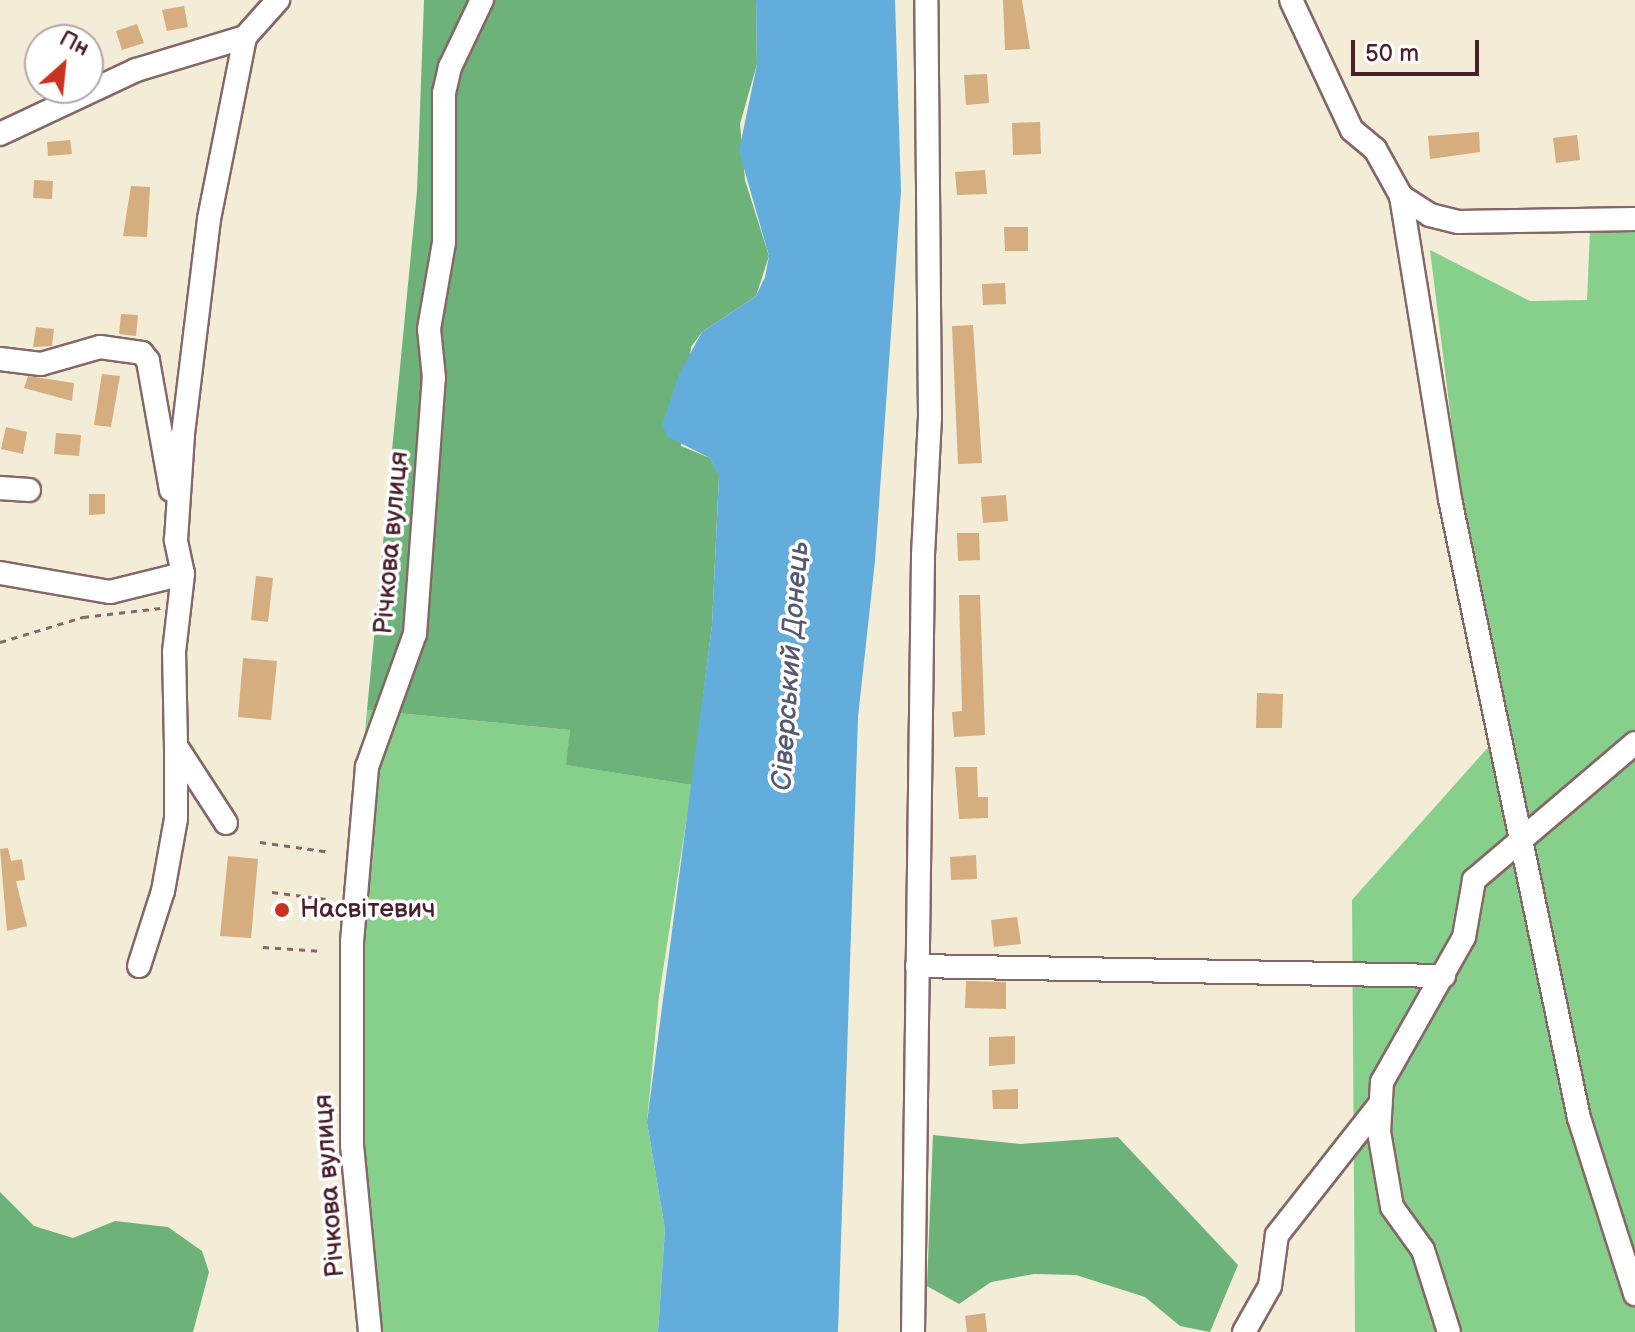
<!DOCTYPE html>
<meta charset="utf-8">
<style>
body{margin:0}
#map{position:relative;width:1635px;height:1332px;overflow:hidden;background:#f3ecd7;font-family:"Balsamiq Sans",sans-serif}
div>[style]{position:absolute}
.green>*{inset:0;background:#87d08c}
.forest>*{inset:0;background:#6db278}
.water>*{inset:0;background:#62addb}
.building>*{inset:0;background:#d5ad7e}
.path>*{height:3px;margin-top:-1.5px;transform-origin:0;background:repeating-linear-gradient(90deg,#856767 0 6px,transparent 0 12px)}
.roads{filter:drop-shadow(2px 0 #856767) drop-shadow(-2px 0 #856767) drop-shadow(0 2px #856767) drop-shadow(0 -2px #856767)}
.minor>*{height:22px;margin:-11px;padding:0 11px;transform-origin:11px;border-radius:11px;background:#fff}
.dots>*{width:22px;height:22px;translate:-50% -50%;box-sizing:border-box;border:4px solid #fff;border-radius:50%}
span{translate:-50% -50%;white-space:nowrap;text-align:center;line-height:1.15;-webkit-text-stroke:7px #fff;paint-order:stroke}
.street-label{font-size:26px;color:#4a1f2b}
.poi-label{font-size:26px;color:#4a1f2b}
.left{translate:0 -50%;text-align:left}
.water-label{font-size:28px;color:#545871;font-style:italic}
.north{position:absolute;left:24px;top:24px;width:80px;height:80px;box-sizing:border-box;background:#fff;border:2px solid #b7a5aa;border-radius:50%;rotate:27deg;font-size:22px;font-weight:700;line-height:32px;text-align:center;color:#4a1f2b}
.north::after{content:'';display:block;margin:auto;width:28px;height:36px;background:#c8321e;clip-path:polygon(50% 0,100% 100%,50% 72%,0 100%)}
.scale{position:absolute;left:1351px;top:40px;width:128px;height:36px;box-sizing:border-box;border:4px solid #4a1f2b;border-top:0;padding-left:10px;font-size:24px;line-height:28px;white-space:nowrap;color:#4a1f2b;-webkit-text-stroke:6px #fff;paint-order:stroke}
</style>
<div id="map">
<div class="green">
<div style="clip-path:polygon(1590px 230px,1635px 230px,1635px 1332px,1355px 1332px,1352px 900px,1491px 744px,1430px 250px,1530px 301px,1587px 300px)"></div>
<div style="clip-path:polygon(367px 710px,570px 730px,567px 765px,692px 785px,659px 996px,647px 1122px,665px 1229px,658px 1332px,365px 1332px,352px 877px)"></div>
</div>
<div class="forest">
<div style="clip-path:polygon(424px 0,756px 0,757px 64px,740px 124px,745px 180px,769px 256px,756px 296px,702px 332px,691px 347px,681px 446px,710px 458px,719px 475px,712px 625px,692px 785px,566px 765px,570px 730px,367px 710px,417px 191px)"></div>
<div style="clip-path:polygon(933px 1135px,1020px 1144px,1118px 1137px,1238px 1265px,1210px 1332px,1180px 1326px,1145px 1297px,1076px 1275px,1034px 1274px,991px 1282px,959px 1304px,927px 1286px)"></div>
<div style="clip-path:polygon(0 1192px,34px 1226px,73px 1238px,115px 1221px,168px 1227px,202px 1251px,209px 1272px,193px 1332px,0 1332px)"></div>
</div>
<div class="water">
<div style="clip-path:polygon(756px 0,895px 0,901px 191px,875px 561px,858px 717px,838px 1332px,658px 1332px,665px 1229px,647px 1122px,712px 625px,719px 476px,710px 458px,668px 437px,662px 425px,679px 374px,702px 332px,756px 296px,765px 277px,769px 256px,739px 151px,757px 64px)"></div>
</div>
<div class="building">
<div style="clip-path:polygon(1003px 0,1022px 0,1030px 49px,1005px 50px)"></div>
<div style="clip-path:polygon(184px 6px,188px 27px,167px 31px,162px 10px)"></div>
<div style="clip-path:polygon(137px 24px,144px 43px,122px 50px,116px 31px)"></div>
<div style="clip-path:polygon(987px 74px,989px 103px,966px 105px,964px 75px)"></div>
<div style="clip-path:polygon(1040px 122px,1041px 154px,1013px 155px,1012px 123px)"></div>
<div style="clip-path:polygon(1479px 132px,1480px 152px,1430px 159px,1428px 136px)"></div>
<div style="clip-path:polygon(1577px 135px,1580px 160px,1556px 163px,1553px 138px)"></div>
<div style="clip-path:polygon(70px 140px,72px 154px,48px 156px,47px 142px)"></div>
<div style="clip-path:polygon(985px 170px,987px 194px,957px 195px,955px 172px)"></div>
<div style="clip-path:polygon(34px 180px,53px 181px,52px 199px,33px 198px)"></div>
<div style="clip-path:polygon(131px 186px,150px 187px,147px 237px,123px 236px)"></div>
<div style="clip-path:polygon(1004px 227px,1028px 227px,1028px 251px,1005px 251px)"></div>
<div style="clip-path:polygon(1005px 283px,1006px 304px,983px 305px,982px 284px)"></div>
<div style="clip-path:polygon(121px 314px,138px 315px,136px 336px,119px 334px)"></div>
<div style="clip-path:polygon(973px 325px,982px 463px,958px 464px,952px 326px)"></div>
<div style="clip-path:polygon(36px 327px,54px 329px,52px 346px,33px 347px)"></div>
<div style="clip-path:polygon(102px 374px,120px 376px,111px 427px,94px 425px)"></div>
<div style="clip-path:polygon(28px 376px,74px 383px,72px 401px,24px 388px)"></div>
<div style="clip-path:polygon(6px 427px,27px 432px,23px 454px,1px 449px)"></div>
<div style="clip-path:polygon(56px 433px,81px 435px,79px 456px,54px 454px)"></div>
<div style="clip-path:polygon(89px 494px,105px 494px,105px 514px,89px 515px)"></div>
<div style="clip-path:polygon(1006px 495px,1008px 521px,983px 523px,981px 497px)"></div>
<div style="clip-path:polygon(957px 533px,979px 533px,980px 560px,958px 561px)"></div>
<div style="clip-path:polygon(256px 576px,273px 578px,268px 622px,251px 620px)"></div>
<div style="clip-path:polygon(959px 595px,980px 595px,985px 735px,954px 737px,952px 712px,962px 711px)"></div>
<div style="clip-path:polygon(243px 658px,277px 661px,271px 720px,238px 717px)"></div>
<div style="clip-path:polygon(1257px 693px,1283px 694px,1282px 728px,1256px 728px)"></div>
<div style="clip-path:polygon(955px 767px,977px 767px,978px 797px,988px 797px,988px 818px,959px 819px)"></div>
<div style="clip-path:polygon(8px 848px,11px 861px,22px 859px,25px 880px,16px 881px,27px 926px,7px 931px,0 849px)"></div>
<div style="clip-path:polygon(976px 855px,977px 879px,951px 880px,950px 857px)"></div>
<div style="clip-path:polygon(228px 856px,258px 859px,251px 938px,220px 936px)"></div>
<div style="clip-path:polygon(1017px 917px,1021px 944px,994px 947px,991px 920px)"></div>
<div style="clip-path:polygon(966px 981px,1006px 982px,1006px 1009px,965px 1008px)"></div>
<div style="clip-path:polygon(1015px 1036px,1015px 1064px,989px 1066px,989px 1037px)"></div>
<div style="clip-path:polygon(1018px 1089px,1018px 1109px,993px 1109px,992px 1090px)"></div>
<div style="clip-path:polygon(985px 1313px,987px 1332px,967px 1332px,965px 1316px)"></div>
</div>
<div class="path">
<div style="left:0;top:642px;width:87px;rotate:-16.8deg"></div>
<div style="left:83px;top:617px;width:78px;rotate:-6.7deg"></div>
<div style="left:260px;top:842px;width:71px;rotate:8.1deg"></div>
<div style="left:272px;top:892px;width:54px;rotate:7.4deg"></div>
<div style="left:263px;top:947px;width:60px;rotate:3.8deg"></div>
</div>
<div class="roads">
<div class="minor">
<div style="left:1291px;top:0;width:144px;rotate:64.9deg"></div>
<div style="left:1352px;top:130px;width:30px;rotate:40deg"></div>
<div style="left:1375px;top:149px;width:54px;rotate:61deg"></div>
<div style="left:0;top:134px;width:150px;rotate:-25.2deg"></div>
<div style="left:136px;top:70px;width:114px;rotate:-16.8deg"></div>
<div style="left:1635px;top:219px;width:177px;rotate:179deg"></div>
<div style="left:1458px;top:222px;width:29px;rotate:-166deg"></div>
<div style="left:1430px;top:215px;width:35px;rotate:-147deg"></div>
<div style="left:1401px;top:196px;width:307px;rotate:80.8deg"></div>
<div style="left:1450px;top:499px;width:632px;rotate:78.23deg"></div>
<div style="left:1579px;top:1118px;width:185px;rotate:72.3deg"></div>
<div style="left:0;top:359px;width:41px;rotate:7deg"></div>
<div style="left:41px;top:364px;width:61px;rotate:-16.1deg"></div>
<div style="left:100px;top:347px;width:42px;rotate:8.1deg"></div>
<div style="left:142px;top:353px;width:10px;rotate:53deg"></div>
<div style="left:148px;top:361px;width:131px;rotate:79.9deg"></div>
<div style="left:0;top:488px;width:29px;rotate:4deg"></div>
<div style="left:0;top:573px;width:112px;rotate:9.8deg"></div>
<div style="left:110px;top:592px;width:75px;rotate:-13.9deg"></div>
<div style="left:226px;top:823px;width:92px;rotate:-123deg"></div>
<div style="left:176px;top:746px;width:94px;rotate:-91.2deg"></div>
<div style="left:174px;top:652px;width:79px;rotate:-83.4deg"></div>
<div style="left:183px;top:574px;width:35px;rotate:-102deg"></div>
<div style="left:176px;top:540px;width:106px;rotate:-86.2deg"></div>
<div style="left:183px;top:434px;width:217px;rotate:-83.1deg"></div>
<div style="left:209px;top:219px;width:186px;rotate:-78.8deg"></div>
<div style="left:245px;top:37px;width:50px;rotate:-48.3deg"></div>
<div style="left:139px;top:966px;width:79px;rotate:-72.3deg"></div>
<div style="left:163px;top:891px;width:73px;rotate:-79.8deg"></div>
<div style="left:176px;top:819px;width:71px;rotate:-90deg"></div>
<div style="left:917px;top:966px;width:527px;rotate:1.09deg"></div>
<div style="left:370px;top:1332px;width:188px;rotate:-95.5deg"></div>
<div style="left:352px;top:1145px;width:203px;rotate:-90deg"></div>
<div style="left:352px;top:942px;width:176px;rotate:-85.1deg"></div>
<div style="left:367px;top:767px;width:141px;rotate:-70.2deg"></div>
<div style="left:415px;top:634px;width:257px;rotate:-85.8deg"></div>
<div style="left:434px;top:378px;width:49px;rotate:-95.8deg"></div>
<div style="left:429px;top:329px;width:88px;rotate:-80.2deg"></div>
<div style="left:444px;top:242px;width:149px;rotate:-90deg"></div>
<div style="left:444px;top:93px;width:27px;rotate:-77deg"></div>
<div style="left:450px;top:67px;width:74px;rotate:-64.5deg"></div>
<div style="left:913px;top:1332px;width:777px;rotate:-89.26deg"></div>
<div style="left:923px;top:555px;width:138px;rotate:-87.1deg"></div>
<div style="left:930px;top:417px;width:417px;rotate:-90.5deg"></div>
<div style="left:1244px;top:1332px;width:53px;rotate:-60.5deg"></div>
<div style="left:1270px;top:1286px;width:51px;rotate:-82.2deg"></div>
<div style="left:1277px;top:1235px;width:167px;rotate:-51.8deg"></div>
<div style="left:1449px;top:1332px;width:86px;rotate:-107.6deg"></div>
<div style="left:1423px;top:1250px;width:53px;rotate:-125.8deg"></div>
<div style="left:1392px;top:1207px;width:76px;rotate:-99.8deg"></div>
<div style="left:1379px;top:1132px;width:50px;rotate:-86.6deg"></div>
<div style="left:1382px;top:1082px;width:167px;rotate:-60.5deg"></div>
<div style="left:1464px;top:937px;width:58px;rotate:-80deg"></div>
<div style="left:1474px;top:880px;width:211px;rotate:-40.4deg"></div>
</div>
</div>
<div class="dots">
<div style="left:282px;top:910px;background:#c8321e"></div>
</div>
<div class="street-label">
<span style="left:392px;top:543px;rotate:-85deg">Річкова вулиця</span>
<span style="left:330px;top:1186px;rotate:-94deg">Річкова вулиця</span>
</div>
<div class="poi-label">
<span class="left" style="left:300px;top:910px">Насвітевич</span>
</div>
<div class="water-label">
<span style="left:791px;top:666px;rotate:-86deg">Сіверський Донець</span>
</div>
<div class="north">Пн</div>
<div class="scale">50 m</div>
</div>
